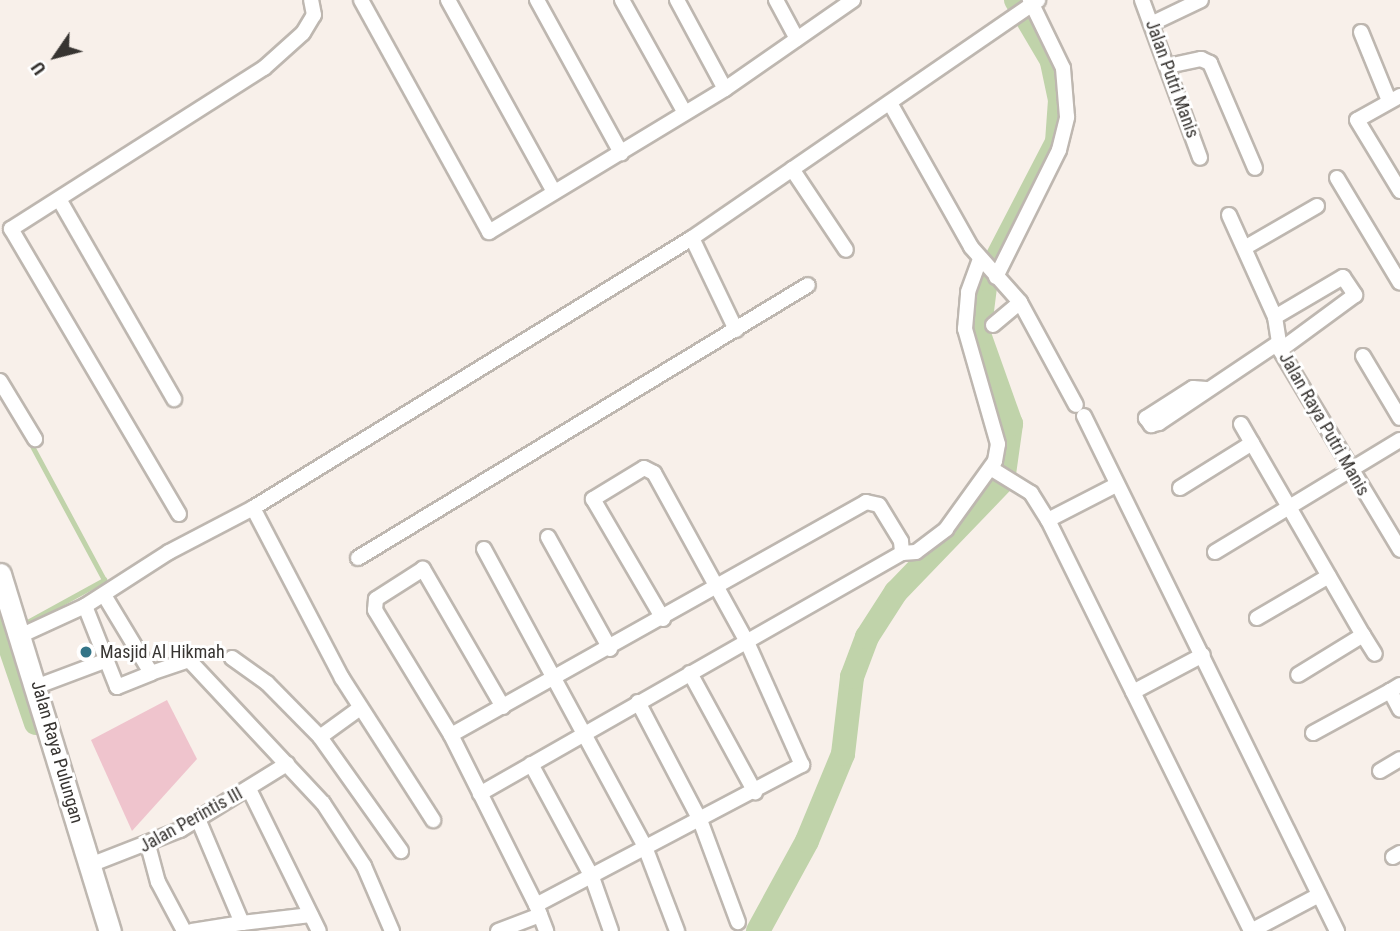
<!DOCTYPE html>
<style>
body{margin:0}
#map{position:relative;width:1400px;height:931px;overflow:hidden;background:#f8f0ea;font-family:"Roboto Condensed",sans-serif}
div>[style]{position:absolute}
.green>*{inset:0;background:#efc4cd}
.stream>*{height:4.5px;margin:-2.25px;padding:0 2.25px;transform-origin:2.25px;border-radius:2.25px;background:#c0d3aa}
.river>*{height:24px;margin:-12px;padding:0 12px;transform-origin:12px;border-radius:12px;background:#c0d3aa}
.roads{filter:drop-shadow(2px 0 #beb7b0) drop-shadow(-2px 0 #beb7b0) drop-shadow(0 2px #beb7b0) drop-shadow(0 -2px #beb7b0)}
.street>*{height:14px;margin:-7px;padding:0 7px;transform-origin:7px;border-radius:7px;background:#fff}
.secondary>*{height:21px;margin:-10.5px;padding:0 10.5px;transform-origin:10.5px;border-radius:10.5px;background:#fff}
.dots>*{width:19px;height:19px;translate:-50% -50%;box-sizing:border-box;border:4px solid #fff;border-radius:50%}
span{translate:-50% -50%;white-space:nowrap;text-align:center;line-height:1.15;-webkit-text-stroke:6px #fff;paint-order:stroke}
.street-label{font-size:18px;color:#373431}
.poi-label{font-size:18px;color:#373431}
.left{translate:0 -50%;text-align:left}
.north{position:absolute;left:21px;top:21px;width:70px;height:70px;-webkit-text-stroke:5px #fff;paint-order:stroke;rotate:235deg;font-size:19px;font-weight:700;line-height:28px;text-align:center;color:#373431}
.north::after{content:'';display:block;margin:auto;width:24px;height:32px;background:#373431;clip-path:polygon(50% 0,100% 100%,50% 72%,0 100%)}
</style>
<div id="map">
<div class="green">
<div style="clip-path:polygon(167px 700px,197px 759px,132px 831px,91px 740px)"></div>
</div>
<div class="stream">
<div style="left:22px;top:625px;width:94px;rotate:-28.8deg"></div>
<div style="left:104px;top:580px;width:160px;rotate:-118.3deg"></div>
</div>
<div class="river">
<div style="left:0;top:618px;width:111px;rotate:71.1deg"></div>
<div style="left:758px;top:931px;width:102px;rotate:-61.4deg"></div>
<div style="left:807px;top:841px;width:94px;rotate:-67.5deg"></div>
<div style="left:843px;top:754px;width:78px;rotate:-83.3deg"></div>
<div style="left:852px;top:677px;width:43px;rotate:-69.4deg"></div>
<div style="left:867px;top:637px;width:54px;rotate:-57.2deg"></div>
<div style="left:896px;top:592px;width:154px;rotate:-46.1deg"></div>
<div style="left:1003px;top:481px;width:58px;rotate:-82deg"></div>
<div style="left:1011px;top:424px;width:96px;rotate:-109.6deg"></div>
<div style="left:979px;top:334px;width:55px;rotate:-82.7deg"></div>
<div style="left:986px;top:279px;width:154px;rotate:-62.6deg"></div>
<div style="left:1057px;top:142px;width:42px;rotate:-85.9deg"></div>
<div style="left:1060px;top:100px;width:40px;rotate:-102deg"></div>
<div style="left:1052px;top:61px;width:71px;rotate:-120.5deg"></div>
</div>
<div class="roads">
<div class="street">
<div style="left:361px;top:0;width:265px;rotate:61.1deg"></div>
<div style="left:489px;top:232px;width:276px;rotate:-31.2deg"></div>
<div style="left:725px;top:89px;width:156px;rotate:-34.8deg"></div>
<div style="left:448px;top:0;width:219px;rotate:61.1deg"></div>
<div style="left:537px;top:0;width:175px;rotate:61.2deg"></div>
<div style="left:622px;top:0;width:129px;rotate:60.9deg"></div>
<div style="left:677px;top:0;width:101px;rotate:61.7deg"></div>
<div style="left:776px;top:0;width:44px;rotate:61.7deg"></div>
<div style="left:1142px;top:0;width:168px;rotate:69.8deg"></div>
<div style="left:1153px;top:23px;width:53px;rotate:-25.6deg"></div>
<div style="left:1361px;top:32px;width:71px;rotate:67.8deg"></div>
<div style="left:1168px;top:66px;width:34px;rotate:-12deg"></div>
<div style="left:1201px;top:59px;width:10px;rotate:24deg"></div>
<div style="left:1210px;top:63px;width:114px;rotate:66.8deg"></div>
<div style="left:1400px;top:96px;width:49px;rotate:150.8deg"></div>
<div style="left:1357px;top:120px;width:83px;rotate:58.8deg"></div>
<div style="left:890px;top:103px;width:165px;rotate:60.6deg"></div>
<div style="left:971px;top:247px;width:74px;rotate:48.3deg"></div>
<div style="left:1020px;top:302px;width:117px;rotate:61.5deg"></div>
<div style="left:792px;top:169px;width:97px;rotate:56.3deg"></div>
<div style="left:1337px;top:178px;width:122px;rotate:59deg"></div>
<div style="left:59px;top:199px;width:231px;rotate:60.1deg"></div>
<div style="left:1229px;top:215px;width:112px;rotate:65.7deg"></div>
<div style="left:1275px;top:317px;width:33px;rotate:81deg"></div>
<div style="left:1280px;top:350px;width:233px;rotate:59deg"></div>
<div style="left:692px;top:238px;width:102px;rotate:64.4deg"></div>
<div style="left:1246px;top:247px;width:82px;rotate:-30deg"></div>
<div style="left:996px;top:277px;width:142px;rotate:-63.6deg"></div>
<div style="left:1059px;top:150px;width:34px;rotate:-76deg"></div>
<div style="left:1067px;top:117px;width:49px;rotate:-94.7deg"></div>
<div style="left:1063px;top:68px;width:76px;rotate:-115.9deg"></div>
<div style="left:1275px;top:317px;width:79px;rotate:-30.5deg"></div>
<div style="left:1343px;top:277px;width:22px;rotate:56deg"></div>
<div style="left:1355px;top:295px;width:93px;rotate:143.7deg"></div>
<div style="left:993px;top:325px;width:35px;rotate:-40deg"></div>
<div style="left:1363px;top:356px;width:72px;rotate:59.2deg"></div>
<div style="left:0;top:381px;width:68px;rotate:58.9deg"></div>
<div style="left:1206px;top:389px;width:13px;rotate:-176deg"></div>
<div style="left:1193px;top:388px;width:56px;rotate:147.4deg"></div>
<div style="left:1146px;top:418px;width:9px;rotate:54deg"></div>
<div style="left:1151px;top:425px;width:8px;rotate:-14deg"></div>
<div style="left:1159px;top:423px;width:143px;rotate:-33.9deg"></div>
<div style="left:1084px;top:416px;width:574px;rotate:63.84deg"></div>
<div style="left:1241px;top:424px;width:244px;rotate:60deg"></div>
<div style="left:1363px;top:635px;width:76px;rotate:148.4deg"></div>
<div style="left:992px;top:469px;width:46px;rotate:31.6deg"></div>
<div style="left:1031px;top:493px;width:32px;rotate:58deg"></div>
<div style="left:1048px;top:520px;width:458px;rotate:63.7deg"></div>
<div style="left:1180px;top:488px;width:85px;rotate:-32deg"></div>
<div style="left:253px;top:508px;width:192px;rotate:62.4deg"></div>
<div style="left:342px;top:678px;width:169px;rotate:57.3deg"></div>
<div style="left:179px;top:514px;width:331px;rotate:-120.5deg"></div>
<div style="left:11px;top:229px;width:300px;rotate:-32.5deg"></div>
<div style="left:264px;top:68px;width:52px;rotate:-41.9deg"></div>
<div style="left:303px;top:33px;width:21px;rotate:-59deg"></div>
<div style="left:314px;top:15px;width:15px;rotate:-101deg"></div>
<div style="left:1048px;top:520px;width:76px;rotate:-27.2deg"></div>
<div style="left:548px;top:537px;width:128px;rotate:61deg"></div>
<div style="left:484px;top:549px;width:339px;rotate:61.6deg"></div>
<div style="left:645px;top:847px;width:90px;rotate:69.1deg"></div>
<div style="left:1215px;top:552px;width:216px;rotate:-31.2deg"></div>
<div style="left:902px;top:553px;width:14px;rotate:-4deg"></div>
<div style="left:916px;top:552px;width:38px;rotate:-37deg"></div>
<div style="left:946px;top:529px;width:84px;rotate:-54.2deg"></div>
<div style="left:995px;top:461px;width:17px;rotate:-80deg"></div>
<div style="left:998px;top:444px;width:120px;rotate:-106deg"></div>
<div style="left:965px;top:329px;width:37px;rotate:-85deg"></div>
<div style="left:968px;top:292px;width:35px;rotate:-70deg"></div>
<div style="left:358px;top:558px;width:526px;rotate:-31.24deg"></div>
<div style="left:104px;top:595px;width:91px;rotate:58.9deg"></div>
<div style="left:151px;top:673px;width:40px;rotate:-18.9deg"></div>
<div style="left:189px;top:660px;width:196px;rotate:46.9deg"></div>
<div style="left:323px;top:803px;width:75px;rotate:56.9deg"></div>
<div style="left:364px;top:866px;width:71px;rotate:66.7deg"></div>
<div style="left:85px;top:606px;width:87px;rotate:68.4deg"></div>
<div style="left:117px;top:687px;width:37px;rotate:-22deg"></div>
<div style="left:1257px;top:618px;width:83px;rotate:-30.3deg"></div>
<div style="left:22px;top:635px;width:69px;rotate:-24.7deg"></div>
<div style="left:85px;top:606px;width:100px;rotate:-32.7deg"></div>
<div style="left:169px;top:552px;width:95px;rotate:-27.6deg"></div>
<div style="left:253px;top:508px;width:515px;rotate:-31.59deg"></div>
<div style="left:692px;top:238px;width:420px;rotate:-34.5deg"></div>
<div style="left:1363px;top:635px;width:22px;rotate:58deg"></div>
<div style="left:232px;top:658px;width:43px;rotate:35.5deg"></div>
<div style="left:267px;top:683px;width:76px;rotate:45.5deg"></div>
<div style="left:320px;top:737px;width:140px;rotate:54.6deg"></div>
<div style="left:690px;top:673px;width:136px;rotate:61.4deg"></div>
<div style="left:1400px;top:685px;width:12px;rotate:149deg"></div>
<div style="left:1390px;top:691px;width:21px;rotate:62deg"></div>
<div style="left:38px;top:686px;width:74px;rotate:-20.6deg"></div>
<div style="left:1133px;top:692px;width:79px;rotate:-27.9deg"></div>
<div style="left:638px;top:702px;width:133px;rotate:62.3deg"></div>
<div style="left:700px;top:820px;width:109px;rotate:69.6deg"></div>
<div style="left:503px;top:707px;width:160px;rotate:-120.1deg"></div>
<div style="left:423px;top:569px;width:56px;rotate:147.4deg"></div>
<div style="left:376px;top:599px;width:11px;rotate:95deg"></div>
<div style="left:375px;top:610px;width:146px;rotate:58.7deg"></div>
<div style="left:451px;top:735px;width:190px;rotate:63.4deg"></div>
<div style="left:536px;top:905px;width:301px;rotate:-27.8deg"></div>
<div style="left:802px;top:765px;width:135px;rotate:-114.1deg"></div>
<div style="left:747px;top:642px;width:193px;rotate:-118.8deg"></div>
<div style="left:654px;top:473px;width:11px;rotate:-153deg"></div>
<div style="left:644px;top:468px;width:60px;rotate:148.7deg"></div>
<div style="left:593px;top:499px;width:139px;rotate:59.7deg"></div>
<div style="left:1313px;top:733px;width:88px;rotate:-28.6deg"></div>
<div style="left:451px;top:735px;width:476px;rotate:-29.3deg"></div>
<div style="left:866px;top:502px;width:13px;rotate:13deg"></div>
<div style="left:879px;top:505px;width:42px;rotate:58.6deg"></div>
<div style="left:901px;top:541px;width:12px;rotate:85deg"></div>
<div style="left:902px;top:553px;width:486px;rotate:150.3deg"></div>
<div style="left:320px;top:737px;width:49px;rotate:-35.9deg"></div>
<div style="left:531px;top:764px;width:128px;rotate:61.6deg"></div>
<div style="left:592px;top:877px;width:57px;rotate:70.6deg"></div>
<div style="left:1380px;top:771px;width:23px;rotate:-31deg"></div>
<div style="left:249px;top:789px;width:158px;rotate:63.8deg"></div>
<div style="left:148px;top:845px;width:38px;rotate:75deg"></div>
<div style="left:158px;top:882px;width:55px;rotate:62deg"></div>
<div style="left:1393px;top:857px;width:8px;rotate:-30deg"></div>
<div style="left:90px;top:865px;width:97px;rotate:-21.3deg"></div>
<div style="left:180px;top:830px;width:126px;rotate:-31.7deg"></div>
<div style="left:537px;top:907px;width:26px;rotate:69deg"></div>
<div style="left:242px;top:923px;width:69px;rotate:-6.6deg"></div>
<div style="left:192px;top:931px;width:51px;rotate:-9.1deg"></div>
<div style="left:242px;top:923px;width:113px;rotate:-112.9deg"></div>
<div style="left:498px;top:931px;width:45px;rotate:-20.9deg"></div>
<div style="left:1251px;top:931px;width:77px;rotate:-27.9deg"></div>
</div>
<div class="secondary">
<div style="left:0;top:574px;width:374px;rotate:72.9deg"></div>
</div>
</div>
<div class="dots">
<div style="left:86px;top:652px;background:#337487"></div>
</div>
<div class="street-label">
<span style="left:1172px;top:79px;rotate:70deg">Jalan Putri Manis</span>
<span style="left:1324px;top:424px;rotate:60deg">Jalan Raya Putri Manis</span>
<span style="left:57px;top:752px;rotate:74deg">Jalan Raya Pulungan</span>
<span style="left:191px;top:820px;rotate:-29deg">Jalan Perintis III</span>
</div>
<div class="poi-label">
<span class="left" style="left:100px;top:652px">Masjid Al Hikmah</span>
</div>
<div class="north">U</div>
</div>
